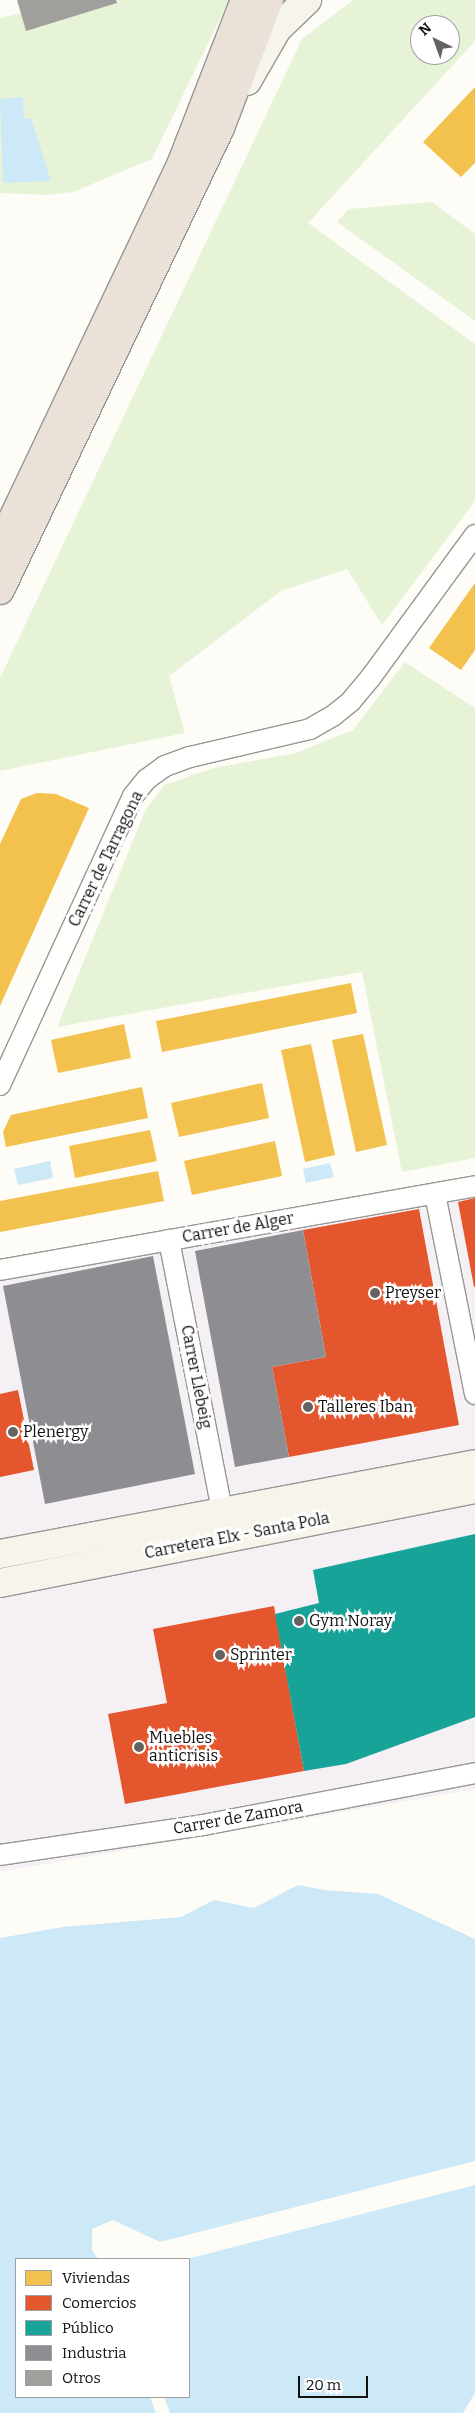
<!DOCTYPE html>
<meta charset="utf-8">
<style>
body{margin:0}
#map{position:relative;width:475px;height:2413px;overflow:hidden;background:#fdfcf7;font-family:Bitter,serif}
div>[style]{position:absolute}
.industrial>*{inset:0;background:#f5f0f3}
.green>*{inset:0;background:#e7f3d7}
.water>*{inset:0;background:#cde8f7}
.homes>*{inset:0;background:#f2c14e}
.shops>*{inset:0;background:#e4572e}
.public>*{inset:0;background:#17a398}
.industry>*{inset:0;background:#8d8d92}
.building>*{inset:0;background:#a19f9c}
.roads{filter:drop-shadow(1px 0 #979795) drop-shadow(-1px 0 #979795) drop-shadow(0 1px #979795) drop-shadow(0 -1px #979795)}
.street>*{height:20px;margin:-10px;padding:0 10px;transform-origin:10px;border-radius:10px;background:#fffffe}
.secondary>*{height:28px;margin:-14px;padding:0 14px;transform-origin:14px;border-radius:14px;background:#f6f4eb}
.highway>*{height:28px;margin:-14px;padding:0 14px;transform-origin:14px;border-radius:14px;background:#eae1d8}
.dots>*{width:14px;height:14px;translate:-50% -50%;box-sizing:border-box;border:2px solid #fff;border-radius:50%}
span{translate:-50% -50%;white-space:nowrap;text-align:center;line-height:1.15;-webkit-text-stroke:5px #fff;paint-order:stroke}
.street-label{font-size:16px;color:#111}
.poi-label{font-size:16px;color:#111}
.left{translate:0 -50%;text-align:left}
.legend{position:absolute;left:15px;top:2258px;width:175px;height:140px;box-sizing:border-box;background:#fff;border:1px solid #a0a0a0;margin:0;padding:6px 9px;list-style:none;font-size:15px;color:#111}
.legend li{display:flex;align-items:center;gap:10px;height:25px}
.legend b{width:25px;border:1px solid #a0a0a0}
.north{position:absolute;left:410px;top:15px;width:50px;height:50px;box-sizing:border-box;background:#fff;border:1px solid #a0a0a0;border-radius:50%;rotate:318deg;font-size:14px;font-weight:700;line-height:20px;text-align:center;color:#111}
.north::after{content:'';display:block;margin:auto;width:18px;height:22px;background:#646362;clip-path:polygon(50% 0,100% 100%,50% 72%,0 100%)}
.scale{position:absolute;left:298px;top:2376px;width:70px;height:22px;box-sizing:border-box;border:2px solid #111;border-top:0;padding-left:6px;font-size:15px;line-height:18px;white-space:nowrap;color:#111;-webkit-text-stroke:4px #fff;paint-order:stroke}
</style>
<div id="map">
<div class="industrial">
<div style="clip-path:polygon(475px 1186px,475px 1789px,0 1872px,0 1270px)"></div>
</div>
<div class="green">
<div style="clip-path:polygon(116px 0,229px 0,152px 159px,73px 192px,48px 195px,0 193px,0 18px,21px 13px,26px 30px)"></div>
<div style="clip-path:polygon(evenodd,353px 0,475px 0,475px 41px,308px 223px,475px 344px,475px 501px,382px 625px,347px 569px,281px 591px,169px 676px,185px 733px,0 771px,0 678px,302px 39px,353px 0,420px 25px,450px 25px,450px 55px,420px 55px,420px 25px)"></div>
<div style="clip-path:polygon(432px 202px,475px 234px,475px 321px,337px 222px,349px 209px)"></div>
<div style="clip-path:polygon(405px 662px,475px 708px,475px 1158px,402px 1172px,362px 972px,57px 1027px,145px 811px,164px 785px,214px 768px,296px 753px,353px 730px)"></div>
</div>
<div class="water">
<div style="clip-path:polygon(23px 97px,24px 119px,31px 118px,51px 181px,3px 183px,0 99px)"></div>
<div style="clip-path:polygon(50px 1161px,53px 1178px,18px 1185px,14px 1169px)"></div>
<div style="clip-path:polygon(330px 1163px,334px 1177px,306px 1183px,303px 1169px)"></div>
<div style="clip-path:polygon(298px 1885px,324px 1890px,378px 1894px,475px 1939px,475px 2161px,160px 2242px,113px 2220px,92px 2229px,92px 2250px,98px 2259px,16px 2259px,16px 2397px,150px 2397px,156px 2413px,0 2413px,0 1938px,63px 1927px,181px 1917px,214px 1900px,254px 1908px)"></div>
<div style="clip-path:polygon(475px 2185px,475px 2393px,463px 2413px,170px 2413px,164px 2397px,189px 2397px,187px 2259px)"></div>
</div>
<div class="homes">
<div style="clip-path:polygon(475px 87px,475px 163px,461px 177px,423px 142px)"></div>
<div style="clip-path:polygon(475px 583px,475px 650px,461px 670px,429px 648px)"></div>
<div style="clip-path:polygon(37px 793px,56px 794px,89px 808px,0 1006px,0 844px,21px 799px)"></div>
<div style="clip-path:polygon(351px 983px,357px 1013px,162px 1052px,156px 1021px)"></div>
<div style="clip-path:polygon(124px 1024px,131px 1058px,58px 1073px,51px 1040px)"></div>
<div style="clip-path:polygon(363px 1034px,387px 1145px,356px 1152px,332px 1040px)"></div>
<div style="clip-path:polygon(311px 1044px,335px 1155px,305px 1162px,281px 1050px)"></div>
<div style="clip-path:polygon(262px 1083px,269px 1118px,179px 1137px,171px 1103px)"></div>
<div style="clip-path:polygon(142px 1087px,148px 1118px,6px 1147px,3px 1132px,11px 1115px)"></div>
<div style="clip-path:polygon(150px 1130px,157px 1161px,75px 1178px,69px 1146px)"></div>
<div style="clip-path:polygon(275px 1141px,282px 1176px,192px 1195px,184px 1161px)"></div>
<div style="clip-path:polygon(158px 1171px,164px 1201px,0 1232px,0 1201px)"></div>
</div>
<div class="shops">
<div style="clip-path:polygon(475px 1198px,475px 1287px,474px 1287px,458px 1202px)"></div>
<div style="clip-path:polygon(419px 1209px,459px 1425px,289px 1457px,272px 1367px,326px 1357px,303px 1230px)"></div>
<div style="clip-path:polygon(18px 1390px,34px 1470px,0 1477px,0 1394px)"></div>
<div style="clip-path:polygon(274px 1606px,304px 1771px,125px 1804px,108px 1714px,167px 1703px,153px 1629px)"></div>
</div>
<div class="public">
<div style="clip-path:polygon(475px 1534px,475px 1717px,346px 1764px,304px 1771px,275px 1614px,319px 1603px,313px 1570px)"></div>
</div>
<div class="industry">
<div style="clip-path:polygon(303px 1230px,326px 1357px,272px 1367px,289px 1457px,235px 1467px,195px 1251px)"></div>
<div style="clip-path:polygon(153px 1256px,195px 1474px,45px 1504px,3px 1286px)"></div>
</div>
<div class="building">
<div style="clip-path:polygon(17px 0,116px 0,117px 3px,26px 31px)"></div>
</div>
<div class="roads">
<div class="street">
<div style="left:0;top:1085px;width:318px;rotate:-65.3deg"></div>
<div style="left:133px;top:796px;width:22px;rotate:-51deg"></div>
<div style="left:147px;top:779px;width:22px;rotate:-36deg"></div>
<div style="left:165px;top:766px;width:27px;rotate:-20deg"></div>
<div style="left:190px;top:757px;width:123px;rotate:-13.1deg"></div>
<div style="left:310px;top:729px;width:28px;rotate:-30deg"></div>
<div style="left:334px;top:715px;width:22px;rotate:-39deg"></div>
<div style="left:351px;top:701px;width:31px;rotate:-50deg"></div>
<div style="left:371px;top:677px;width:176px;rotate:-53.8deg"></div>
<div style="left:435px;top:1194px;width:204px;rotate:78.7deg"></div>
<div style="left:169px;top:1240px;width:279px;rotate:78.9deg"></div>
<div style="left:0;top:1270px;width:482px;rotate:-10deg"></div>
<div style="left:0;top:1855px;width:205px;rotate:-8.4deg"></div>
<div style="left:203px;top:1825px;width:277px;rotate:-10.8deg"></div>
</div>
<div class="secondary">
<div style="left:247px;top:81px;width:60px;rotate:-60deg"></div>
<div style="left:277px;top:29px;width:42px;rotate:-44deg"></div>
<div style="left:0;top:1554px;width:483px;rotate:-10.7deg"></div>
<div style="left:0;top:1583px;width:484px;rotate:-11.2deg"></div>
</div>
<div class="highway">
<div style="left:0;top:546px;width:422px;rotate:-64.6deg"></div>
<div style="left:181px;top:165px;width:177px;rotate:-68.8deg"></div>
<div style="left:0;top:590px;width:512px;rotate:-64.54deg"></div>
<div style="left:220px;top:128px;width:137px;rotate:-69.1deg"></div>
</div>
</div>
<div class="dots">
<div style="left:375px;top:1293px;background:#646362"></div>
<div style="left:308px;top:1407px;background:#646362"></div>
<div style="left:13px;top:1432px;background:#646362"></div>
<div style="left:299px;top:1621px;background:#646362"></div>
<div style="left:220px;top:1655px;background:#646362"></div>
<div style="left:139px;top:1747px;background:#646362"></div>
</div>
<div class="street-label">
<span style="left:106px;top:859px;rotate:-64deg">Carrer de Tarragona</span>
<span style="left:238px;top:1228px;rotate:-10deg">Carrer de Alger</span>
<span style="left:196px;top:1377px;rotate:79deg">Carrer Llebeig</span>
<span style="left:237px;top:1536px;rotate:-11deg">Carretera Elx - Santa Pola</span>
<span style="left:238px;top:1818px;rotate:-10deg">Carrer de Zamora</span>
</div>
<div class="poi-label">
<span class="left" style="left:385px;top:1293px">Preyser</span>
<span class="left" style="left:318px;top:1407px">Talleres Iban</span>
<span class="left" style="left:23px;top:1432px">Plenergy</span>
<span class="left" style="left:309px;top:1621px">Gym Noray</span>
<span class="left" style="left:230px;top:1655px">Sprinter</span>
<span class="left" style="left:149px;top:1747px">Muebles<br>anticrisis</span>
</div>
<ul class="legend">
<li><b style="height:14px;background:#f2c14e"></b>Viviendas</li>
<li><b style="height:14px;background:#e4572e"></b>Comercios</li>
<li><b style="height:14px;background:#17a398"></b>Público</li>
<li><b style="height:14px;background:#8d8d92"></b>Industria</li>
<li><b style="height:14px;background:#a19f9c"></b>Otros</li>
</ul>
<div class="north">N</div>
<div class="scale">20 m</div>
</div>
